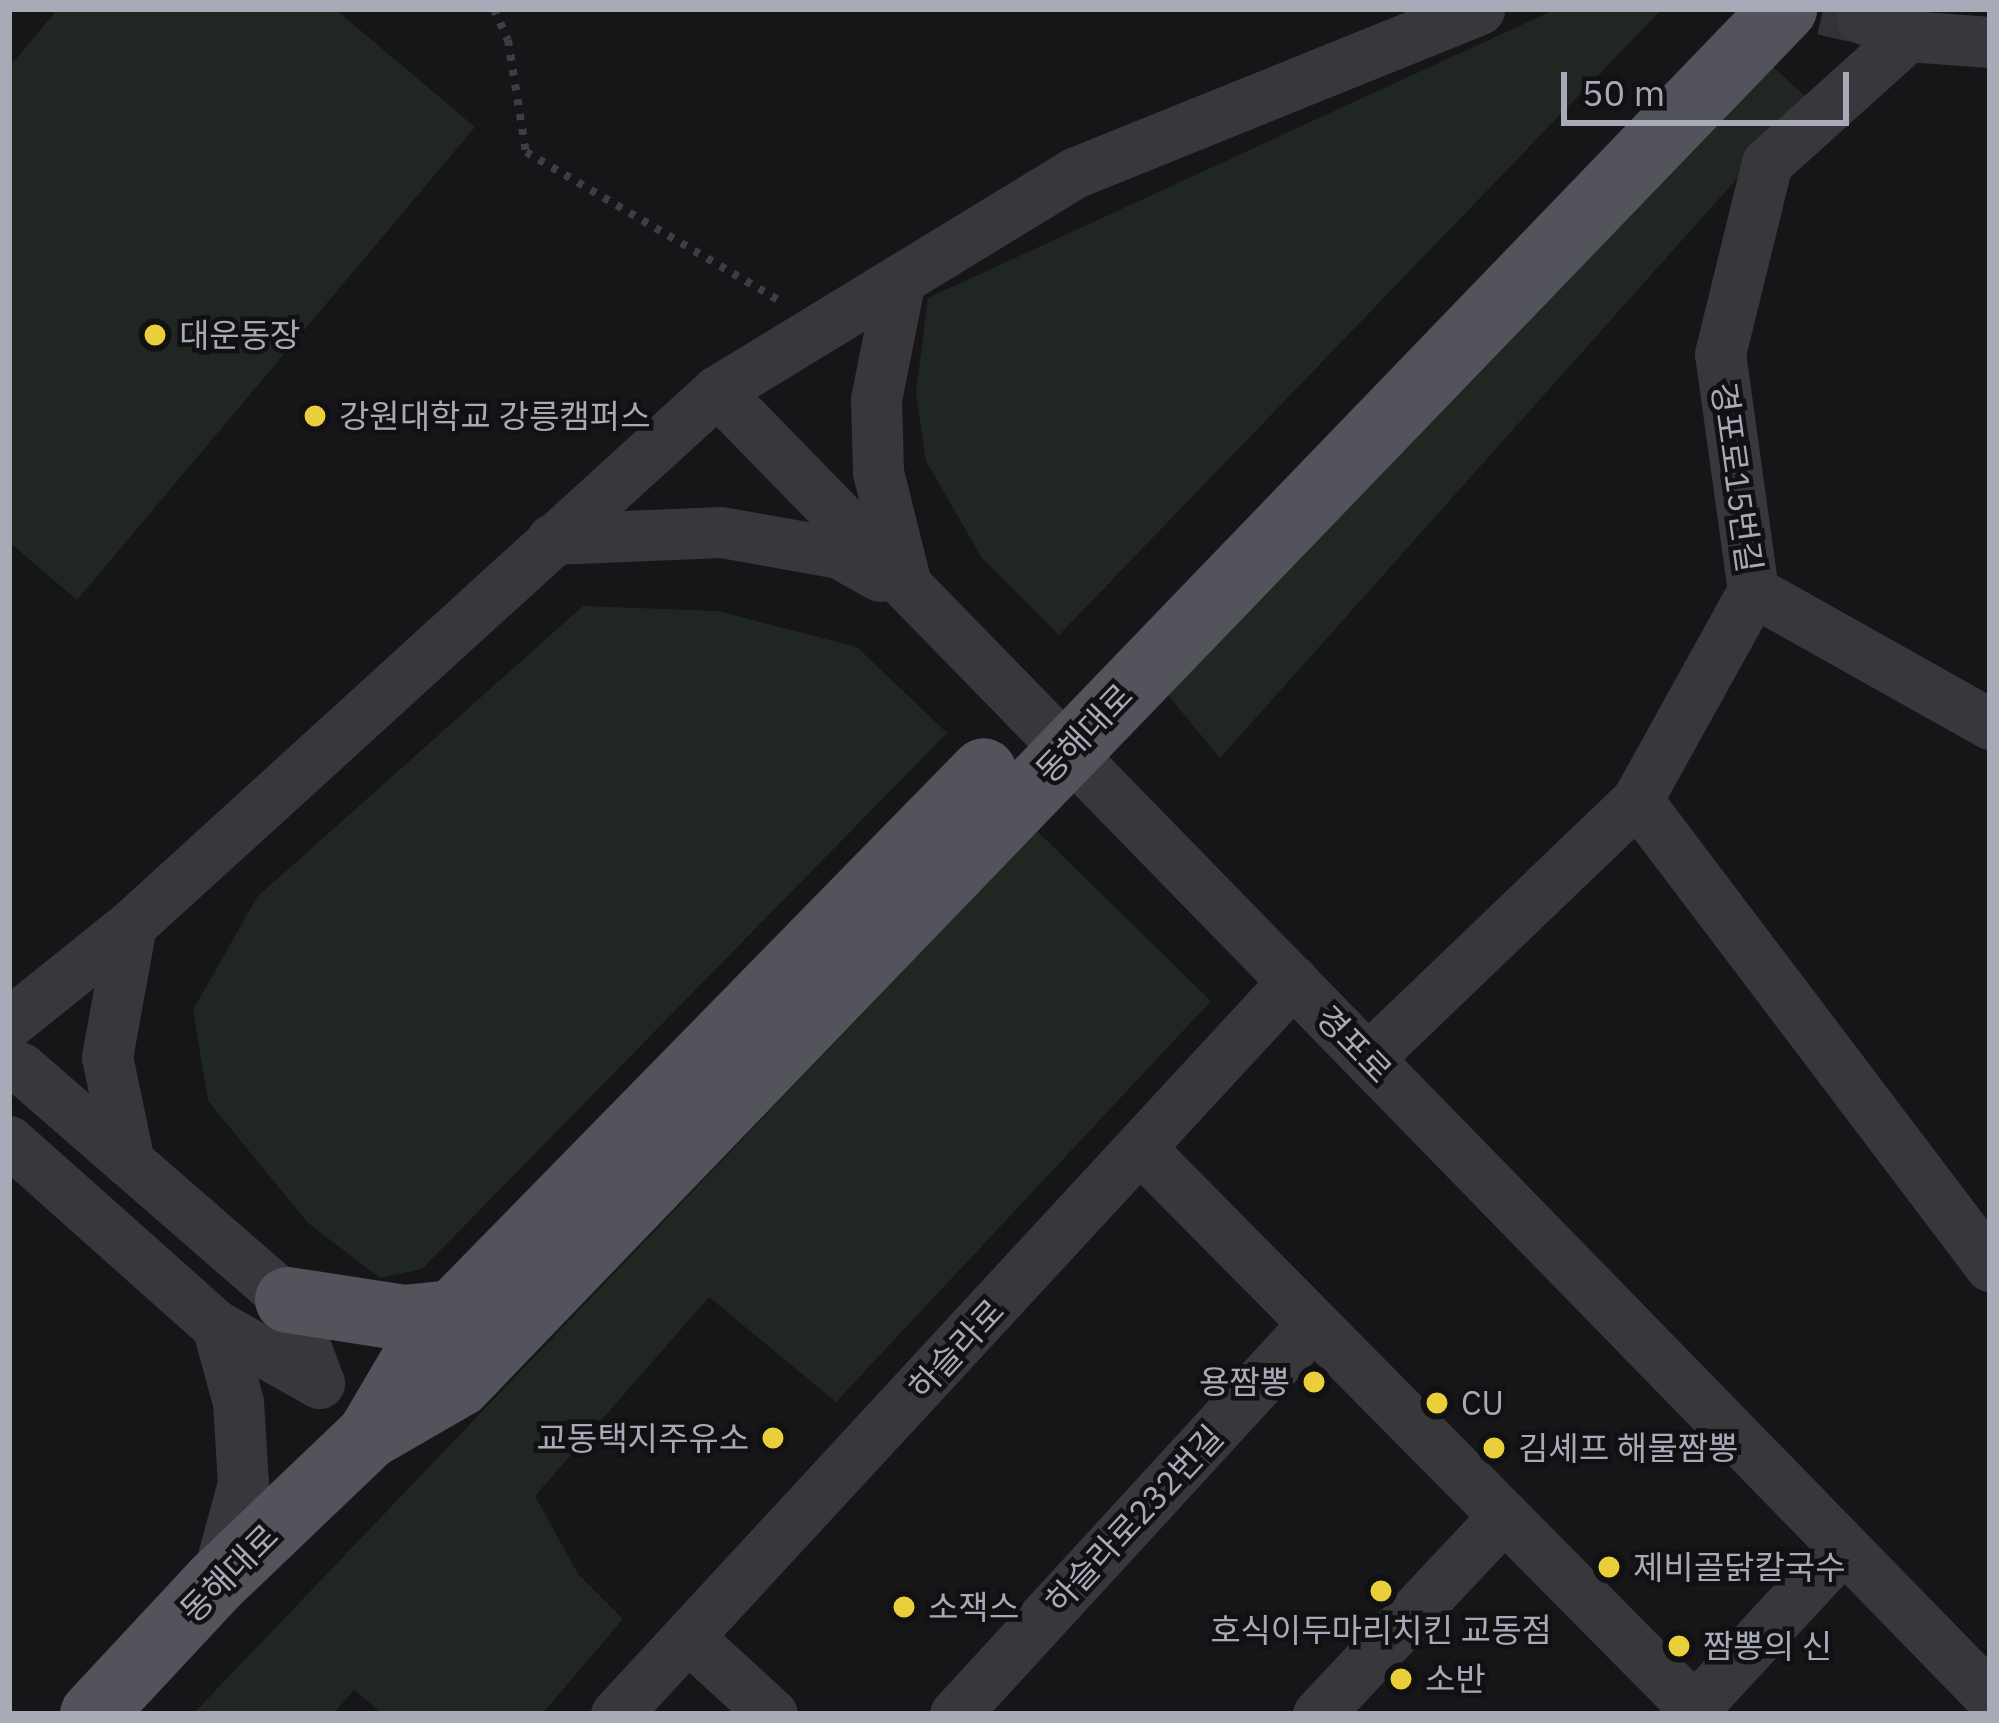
<!DOCTYPE html>
<meta charset="utf-8">
<style>
body{margin:0}
#map{position:relative;width:1999px;height:1723px;overflow:hidden;background:#161517;font-family:"IBM Plex Sans","Noto Sans KR",sans-serif}
div>[style]{position:absolute}
.green>*{inset:0;background:#202722}
.minor-tunnel>*{height:51px;margin-top:-25.5px;transform-origin:0;background:repeating-linear-gradient(90deg,#333337 0 51px,transparent 0 77px)}
.path>*{height:8px;margin-top:-4px;transform-origin:0;background:repeating-linear-gradient(90deg,#3d3d43 0 6px,transparent 0 15px)}
.minor>*{height:51px;margin:-25.5px;padding:0 25.5px;transform-origin:25.5px;border-radius:25.5px;background:#37373c}
.major>*{height:66px;margin:-33px;padding:0 33px;transform-origin:33px;border-radius:33px;background:#53535b}
.dots>*{width:33px;height:33px;translate:-50% -50%;box-sizing:border-box;border:6px solid #111012;border-radius:50%}
span{translate:-50% -50%;white-space:nowrap;text-align:center;line-height:1.15;-webkit-text-stroke:9px #111012;paint-order:stroke}
.poi-label{font-size:33px;color:#a8aab7}
.left{translate:0 -50%;text-align:left}
.right{translate:-100% -50%;text-align:right}
.street-label{font-size:33px;color:#a8aab7}
.frame{position:absolute;inset:0;border:12px solid #a8aab7;pointer-events:none}
.scale{position:absolute;left:1561px;top:72px;width:288px;height:54px;box-sizing:border-box;border:6px solid #a8aab7;border-top:0;padding-left:15px;font-size:36px;line-height:42px;white-space:nowrap;color:#a8aab7;-webkit-text-stroke:9px #111012;paint-order:stroke}
</style>
<div id="map">
<div class="green">
<div style="clip-path:polygon(58px 9px,335px 9px,475px 127px,77px 600px,9px 542px,9px 67px)"></div>
<div style="clip-path:polygon(1556px 9px,1662px 9px,1059px 635px,982px 558px,926px 461px,916px 392px,928px 298px)"></div>
<div style="clip-path:polygon(1756px 51px,1808px 99px,1220px 758px,1161px 687px)"></div>
<div style="clip-path:polygon(583px 606px,718px 611px,857px 647px,947px 733px,422px 1269px,380px 1278px,308px 1223px,208px 1101px,193px 1010px,257px 897px)"></div>
<div style="clip-path:polygon(1037px 831px,1211px 1001px,836px 1402px,709px 1297px,535px 1496px,578px 1574px,623px 1619px,542px 1714px,383px 1714px,354px 1690px,333px 1714px,193px 1714px)"></div>
</div>
<div class="minor-tunnel">
<div style="left:1823px;top:9px;width:40px;rotate:13deg"></div>
</div>
<div class="path">
<div style="left:494px;top:9px;width:34px;rotate:66deg"></div>
<div style="left:508px;top:40px;width:113px;rotate:80.9deg"></div>
<div style="left:526px;top:152px;width:294px;rotate:30.4deg"></div>
</div>
<div class="minor">
<div style="left:1862px;top:18px;width:49px;rotate:21.4deg"></div>
<div style="left:1908px;top:36px;width:82px;rotate:4.2deg"></div>
<div style="left:900px;top:279px;width:122px;rotate:101.3deg"></div>
<div style="left:876px;top:399px;width:73px;rotate:88.4deg"></div>
<div style="left:878px;top:472px;width:115px;rotate:76deg"></div>
<div style="left:717px;top:391px;width:1824px;rotate:45.73deg"></div>
<div style="left:552px;top:539px;width:169px;rotate:-2.4deg"></div>
<div style="left:721px;top:532px;width:120px;rotate:10.1deg"></div>
<div style="left:839px;top:553px;width:47px;rotate:29.3deg"></div>
<div style="left:1753px;top:591px;width:272px;rotate:29.3deg"></div>
<div style="left:1637px;top:800px;width:585px;rotate:52.86deg"></div>
<div style="left:9px;top:1023px;width:156px;rotate:-38.8deg"></div>
<div style="left:131px;top:925px;width:793px;rotate:-42.34deg"></div>
<div style="left:717px;top:391px;width:418px;rotate:-31.4deg"></div>
<div style="left:1074px;top:173px;width:437px;rotate:-22deg"></div>
<div style="left:1368px;top:1058px;width:373px;rotate:-43.8deg"></div>
<div style="left:1637px;top:800px;width:239px;rotate:-61deg"></div>
<div style="left:1753px;top:591px;width:239px;rotate:-97.9deg"></div>
<div style="left:1720px;top:354px;width:197px;rotate:-76.2deg"></div>
<div style="left:1767px;top:163px;width:190px;rotate:-42deg"></div>
<div style="left:9px;top:1141px;width:278px;rotate:41.7deg"></div>
<div style="left:217px;top:1326px;width:117px;rotate:29.2deg"></div>
<div style="left:319px;top:1383px;width:89px;rotate:-110.5deg"></div>
<div style="left:288px;top:1300px;width:354px;rotate:-139deg"></div>
<div style="left:1142px;top:1150px;width:793px;rotate:45.31deg"></div>
<div style="left:129px;top:1162px;width:107px;rotate:-101.8deg"></div>
<div style="left:107px;top:1057px;width:134px;rotate:-79.7deg"></div>
<div style="left:216px;top:1582px;width:103px;rotate:-74.7deg"></div>
<div style="left:243px;top:1483px;width:81px;rotate:-93.5deg"></div>
<div style="left:238px;top:1402px;width:79px;rotate:-105.4deg"></div>
<div style="left:688px;top:1637px;width:114px;rotate:42.5deg"></div>
<div style="left:616px;top:1714px;width:998px;rotate:-47.27deg"></div>
<div style="left:955px;top:1714px;width:528px;rotate:-47.46deg"></div>
<div style="left:1318px;top:1714px;width:272px;rotate:-46.8deg"></div>
<div style="left:1689px;top:1714px;width:227px;rotate:-47.3deg"></div>
</div>
<div class="major">
<div style="left:288px;top:1300px;width:117px;rotate:8.8deg"></div>
<div style="left:404px;top:1318px;width:48px;rotate:-5.9deg"></div>
<div style="left:371px;top:1433px;width:104px;rotate:-59.5deg"></div>
<div style="left:424px;top:1343px;width:800px;rotate:-45.61deg"></div>
<div style="left:93px;top:1714px;width:179px;rotate:-47deg"></div>
<div style="left:215px;top:1583px;width:213px;rotate:-43.7deg"></div>
<div style="left:369px;top:1436px;width:104px;rotate:-30deg"></div>
<div style="left:459px;top:1384px;width:1910px;rotate:-46.06deg"></div>
</div>
<div class="dots">
<div style="left:155px;top:335px;background:#eacf3b"></div>
<div style="left:315px;top:416px;background:#eacf3b"></div>
<div style="left:1314px;top:1382px;background:#eacf3b"></div>
<div style="left:1437px;top:1403px;background:#eacf3b"></div>
<div style="left:773px;top:1438px;background:#eacf3b"></div>
<div style="left:1494px;top:1448px;background:#eacf3b"></div>
<div style="left:1609px;top:1567px;background:#eacf3b"></div>
<div style="left:1381px;top:1591px;background:#eacf3b"></div>
<div style="left:904px;top:1607px;background:#eacf3b"></div>
<div style="left:1679px;top:1646px;background:#eacf3b"></div>
<div style="left:1401px;top:1679px;background:#eacf3b"></div>
</div>
<div class="poi-label">
<span class="left" style="left:179px;top:335px">대운동장</span>
<span class="left" style="left:339px;top:416px">강원대학교 강릉캠퍼스</span>
<span class="right" style="left:1290px;top:1382px">용짬뽕</span>
<span class="left" style="left:1461px;top:1403px">CU</span>
<span class="right" style="left:749px;top:1438px">교동택지주유소</span>
<span class="left" style="left:1518px;top:1448px">김셰프 해물짬뽕</span>
<span class="left" style="left:1633px;top:1567px">제비골닭칼국수</span>
<span class="left" style="left:928px;top:1607px">소잭스</span>
<span style="left:1381px;top:1630px">호식이두마리치킨 교동점</span>
<span class="left" style="left:1703px;top:1646px">짬뽕의 신</span>
<span class="left" style="left:1425px;top:1679px">소반</span>
</div>
<div class="street-label">
<span style="left:1737px;top:477px;rotate:82deg">경포로15번길</span>
<span style="left:1084px;top:733px;rotate:-46deg">동해대로</span>
<span style="left:1354px;top:1044px;rotate:46deg">경포로</span>
<span style="left:956px;top:1349px;rotate:-47deg">하슬라로</span>
<span style="left:1134px;top:1519px;rotate:-47deg">하슬라로232번길</span>
<span style="left:229px;top:1573px;rotate:-45deg">동해대로</span>
</div>
<div class="frame"></div>
<div class="scale">50 m</div>
</div>
